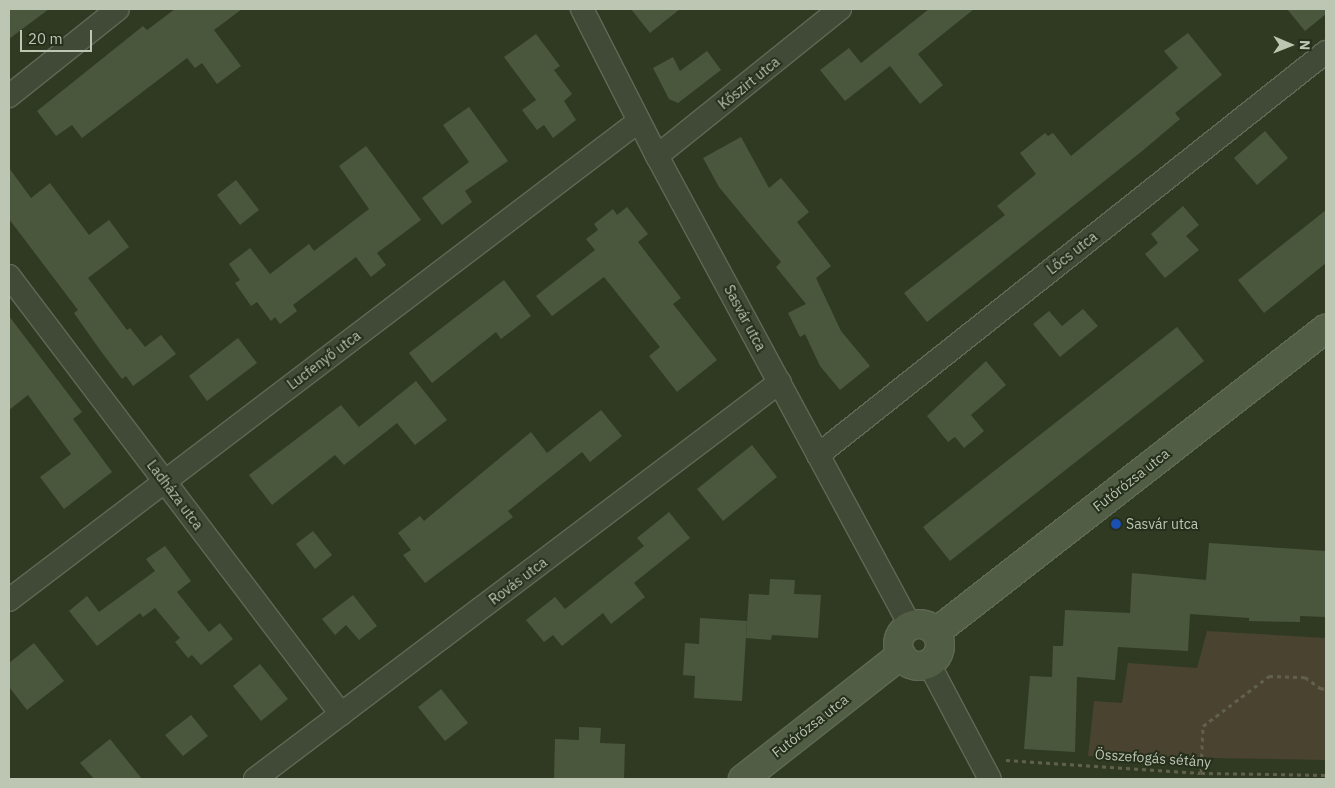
<!DOCTYPE html>
<meta charset="utf-8">
<style>
body{margin:0}
#map{position:relative;width:1335px;height:788px;overflow:hidden;background:#303a23;font-family:"IBM Plex Sans",sans-serif}
div>[style]{position:absolute}
.green>*{inset:0;background:#4a4330}
.building>*{inset:0;background:#4b573c}
.path>*{height:3px;margin-top:-1.5px;transform-origin:0;background:repeating-linear-gradient(90deg,#60604c 0 4px,transparent 0 8px)}
.roads{filter:drop-shadow(1px 0 #5f6855) drop-shadow(-1px 0 #5f6855) drop-shadow(0 1px #5f6855) drop-shadow(0 -1px #5f6855)}
.street>*{height:22px;margin:-11px;padding:0 11px;transform-origin:11px;border-radius:11px;background:#414a37}
.secondary>*{height:28px;margin:-14px;padding:0 14px;transform-origin:14px;border-radius:14px;background:#515d45}
.secondary>.ring{margin:-14px;padding:0;box-sizing:content-box;background:none;border:28px solid #515d45;border-radius:50%}
.dots>*{width:14px;height:14px;translate:-50% -50%;box-sizing:border-box;border:2px solid #262f1c;border-radius:50%}
span{translate:-50% -50%;white-space:nowrap;text-align:center;line-height:1.15;-webkit-text-stroke:4px #262f1c;paint-order:stroke}
.street-label{font-size:14px;color:#bcc6b2}
.poi-label{font-size:14px;color:#bcc6b2}
.left{translate:0 -50%;text-align:left}
.frame{position:absolute;inset:0;border:10px solid #bcc6b2;pointer-events:none}
.north{position:absolute;left:1265px;top:20px;width:50px;height:50px;-webkit-text-stroke:4px #262f1c;paint-order:stroke;rotate:91deg;font-size:14px;font-weight:700;line-height:20px;text-align:center;color:#bcc6b2}
.north::after{content:'';display:block;margin:auto;width:18px;height:22px;background:#bcc6b2;clip-path:polygon(50% 0,100% 100%,50% 72%,0 100%)}
.scale{position:absolute;left:20px;top:30px;width:72px;height:22px;box-sizing:border-box;border:2px solid #bcc6b2;border-top:0;padding-left:6px;font-size:15px;line-height:18px;white-space:nowrap;color:#bcc6b2;-webkit-text-stroke:4px #262f1c;paint-order:stroke}
</style>
<div id="map">
<div class="green">
<div style="clip-path:polygon(1207px 631px,1326px 638px,1326px 760px,1088px 756px,1094px 701px,1122px 703px,1128px 663px,1197px 668px)"></div>
</div>
<div class="building">
<div style="clip-path:polygon(9px 9px,49px 9px,9px 39px)"></div>
<div style="clip-path:polygon(175px 9px,242px 9px,214px 30px,241px 66px,217px 84px,202px 63px,195px 68px,187px 58px,82px 138px,72px 125px,56px 136px,37px 111px,143px 26px,147px 30px)"></div>
<div style="clip-path:polygon(631px 9px,680px 9px,650px 33px)"></div>
<div style="clip-path:polygon(929px 9px,974px 9px,918px 54px,943px 85px,920px 104px,890px 66px,845px 101px,820px 70px,849px 48px,861px 63px)"></div>
<div style="clip-path:polygon(1287px 9px,1326px 9px,1326px 14px,1305px 31px)"></div>
<div style="clip-path:polygon(1188px 33px,1222px 75px,1175px 113px,1180px 119px,1141px 152px,927px 322px,904px 293px,1005px 215px,997px 206px,1036px 174px,1020px 153px,1045px 133px,1048px 136px,1053px 133px,1071px 156px,1178px 68px,1164px 51px)"></div>
<div style="clip-path:polygon(536px 34px,560px 66px,554px 70px,572px 94px,564px 101px,576px 120px,553px 138px,544px 125px,537px 130px,522px 110px,536px 100px,504px 57px)"></div>
<div style="clip-path:polygon(707px 51px,721px 70px,678px 103px,669px 99px,653px 68px,673px 57px,680px 71px)"></div>
<div style="clip-path:polygon(469px 107px,508px 161px,465px 191px,472px 202px,442px 225px,422px 198px,469px 162px,443px 125px)"></div>
<div style="clip-path:polygon(1265px 131px,1288px 158px,1257px 185px,1234px 158px)"></div>
<div style="clip-path:polygon(741px 137px,769px 188px,781px 178px,809px 212px,797px 222px,831px 266px,816px 278px,841px 331px,870px 366px,840px 390px,820px 366px,805px 334px,800px 337px,788px 313px,806px 304px,776px 267px,781px 262px,719px 187px,703px 158px)"></div>
<div style="clip-path:polygon(366px 146px,421px 220px,377px 253px,386px 265px,371px 277px,356px 257px,293px 305px,297px 311px,280px 324px,275px 317px,271px 321px,257px 302px,251px 306px,235px 283px,240px 280px,229px 264px,250px 248px,270px 274px,309px 244px,314px 251px,369px 209px,339px 166px)"></div>
<div style="clip-path:polygon(9px 168px,31px 198px,50px 183px,89px 235px,109px 220px,129px 247px,88px 278px,127px 330px,130px 328px,145px 347px,161px 335px,176px 354px,133px 386px,126px 376px,122px 379px,100px 350px,74px 313px,78px 310px,9px 219px)"></div>
<div style="clip-path:polygon(236px 180px,259px 210px,240px 225px,217px 195px)"></div>
<div style="clip-path:polygon(1183px 206px,1199px 225px,1186px 236px,1199px 250px,1165px 278px,1145px 254px,1158px 243px,1151px 234px)"></div>
<div style="clip-path:polygon(627px 207px,648px 234px,638px 242px,681px 298px,673px 304px,717px 360px,677px 392px,649px 356px,660px 347px,604px 277px,552px 316px,536px 296px,595px 250px,586px 239px,598px 230px,594px 224px,613px 209px,617px 215px)"></div>
<div style="clip-path:polygon(1326px 210px,1326px 263px,1264px 313px,1238px 280px)"></div>
<div style="clip-path:polygon(504px 280px,531px 316px,501px 339px,496px 332px,432px 383px,409px 353px)"></div>
<div style="clip-path:polygon(1083px 309px,1098px 326px,1060px 357px,1033px 324px,1049px 311px,1062px 326px)"></div>
<div style="clip-path:polygon(9px 316px,82px 412px,73px 419px,112px 472px,64px 509px,40px 477px,71px 454px,28px 395px,9px 410px)"></div>
<div style="clip-path:polygon(1177px 327px,1204px 361px,950px 561px,923px 527px)"></div>
<div style="clip-path:polygon(238px 338px,257px 363px,207px 401px,189px 376px)"></div>
<div style="clip-path:polygon(986px 361px,1006px 385px,971px 415px,984px 431px,964px 448px,955px 437px,948px 442px,927px 416px)"></div>
<div style="clip-path:polygon(416px 381px,447px 420px,415px 445px,397px 423px,344px 465px,335px 455px,272px 505px,249px 475px,341px 405px,359px 427px)"></div>
<div style="clip-path:polygon(601px 410px,622px 436px,590px 462px,582px 452px,508px 511px,513px 517px,425px 583px,403px 555px,411px 550px,398px 533px,420px 516px,424px 521px,531px 432px,547px 453px)"></div>
<div style="clip-path:polygon(752px 445px,777px 477px,723px 521px,697px 489px)"></div>
<div style="clip-path:polygon(669px 512px,690px 538px,634px 583px,645px 597px,611px 624px,603px 613px,562px 646px,553px 635px,544px 642px,526px 620px,555px 597px,565px 609px,644px 546px,637px 538px)"></div>
<div style="clip-path:polygon(313px 531px,332px 555px,315px 569px,296px 544px)"></div>
<div style="clip-path:polygon(1209px 543px,1326px 551px,1326px 617px,1300px 616px,1300px 622px,1249px 621px,1249px 618px,1190px 614px,1188px 651px,1118px 647px,1115px 680px,1077px 677px,1075px 752px,1024px 749px,1030px 676px,1052px 677px,1053px 646px,1063px 646px,1065px 610px,1130px 613px,1132px 573px,1206px 580px)"></div>
<div style="clip-path:polygon(165px 546px,191px 581px,177px 592px,209px 632px,220px 623px,233px 639px,201px 665px,192px 655px,188px 658px,175px 642px,180px 638px,155px 608px,143px 617px,140px 613px,97px 646px,69px 611px,87px 596px,99px 612px,155px 571px,146px 559px)"></div>
<div style="clip-path:polygon(770px 579px,795px 580px,794px 594px,821px 595px,818px 638px,772px 635px,771px 640px,746px 638px,749px 594px,769px 595px)"></div>
<div style="clip-path:polygon(353px 595px,377px 626px,359px 640px,346px 625px,335px 635px,322px 619px)"></div>
<div style="clip-path:polygon(700px 618px,747px 621px,742px 701px,694px 698px,695px 676px,683px 675px,685px 643px,699px 644px)"></div>
<div style="clip-path:polygon(34px 643px,64px 681px,27px 710px,9px 687px,9px 663px)"></div>
<div style="clip-path:polygon(260px 664px,288px 699px,261px 721px,233px 686px)"></div>
<div style="clip-path:polygon(441px 689px,468px 723px,445px 741px,418px 707px)"></div>
<div style="clip-path:polygon(191px 715px,208px 736px,183px 756px,165px 735px)"></div>
<div style="clip-path:polygon(579px 727px,601px 728px,600px 743px,625px 744px,624px 779px,554px 779px,555px 739px,579px 740px)"></div>
<div style="clip-path:polygon(110px 739px,142px 779px,94px 779px,80px 763px)"></div>
</div>
<div class="path">
<div style="left:1006px;top:760px;width:195px;rotate:3.8deg"></div>
<div style="left:1201px;top:773px;width:125px;rotate:0.9deg"></div>
<div style="left:1201px;top:773px;width:47px;rotate:-87.6deg"></div>
<div style="left:1203px;top:726px;width:83px;rotate:-37.1deg"></div>
<div style="left:1269px;top:676px;width:36px;rotate:2deg"></div>
<div style="left:1305px;top:677px;width:19px;rotate:36deg"></div>
<div style="left:1320px;top:688px;width:6px;rotate:9deg"></div>
</div>
<div class="roads">
<div class="street">
<div style="left:582px;top:9px;width:165px;rotate:63deg"></div>
<div style="left:657px;top:156px;width:533px;rotate:61.66deg"></div>
<div style="left:9px;top:96px;width:139px;rotate:-38.6deg"></div>
<div style="left:657px;top:156px;width:235px;rotate:-38.8deg"></div>
<div style="left:9px;top:276px;width:550px;rotate:52.84deg"></div>
<div style="left:818px;top:455px;width:648px;rotate:-38.43deg"></div>
<div style="left:9px;top:600px;width:791px;rotate:-37.25deg"></div>
<div style="left:929px;top:664px;width:130px;rotate:62.1deg"></div>
<div style="left:255px;top:779px;width:658px;rotate:-37.1deg"></div>
</div>
<div class="secondary">
<div class="ring" style="left:898px;top:624px;width:14px;height:14px"></div>
<div style="left:936px;top:632px;width:494px;rotate:-37.9deg"></div>
<div style="left:743px;top:779px;width:201px;rotate:-38.1deg"></div>
</div>
</div>
<div class="dots">
<div style="left:1116px;top:524px;background:#1a4fb4"></div>
</div>
<div class="street-label">
<span style="left:749px;top:83px;rotate:-39deg">Kőszirt utca</span>
<span style="left:1072px;top:253px;rotate:-38deg">Lőcs utca</span>
<span style="left:745px;top:318px;rotate:62deg">Sasvár utca</span>
<span style="left:324px;top:360px;rotate:-37deg">Lucfenyő utca</span>
<span style="left:1131px;top:480px;rotate:-38deg">Futórózsa utca</span>
<span style="left:175px;top:495px;rotate:53deg">Ladháza utca</span>
<span style="left:518px;top:581px;rotate:-37deg">Rovás utca</span>
<span style="left:810px;top:726px;rotate:-38deg">Futórózsa utca</span>
<span style="left:1153px;top:758px;rotate:4deg">Összefogás sétány</span>
</div>
<div class="poi-label">
<span class="left" style="left:1126px;top:524px">Sasvár utca</span>
</div>
<div class="frame"></div>
<div class="north">N</div>
<div class="scale">20 m</div>
</div>
